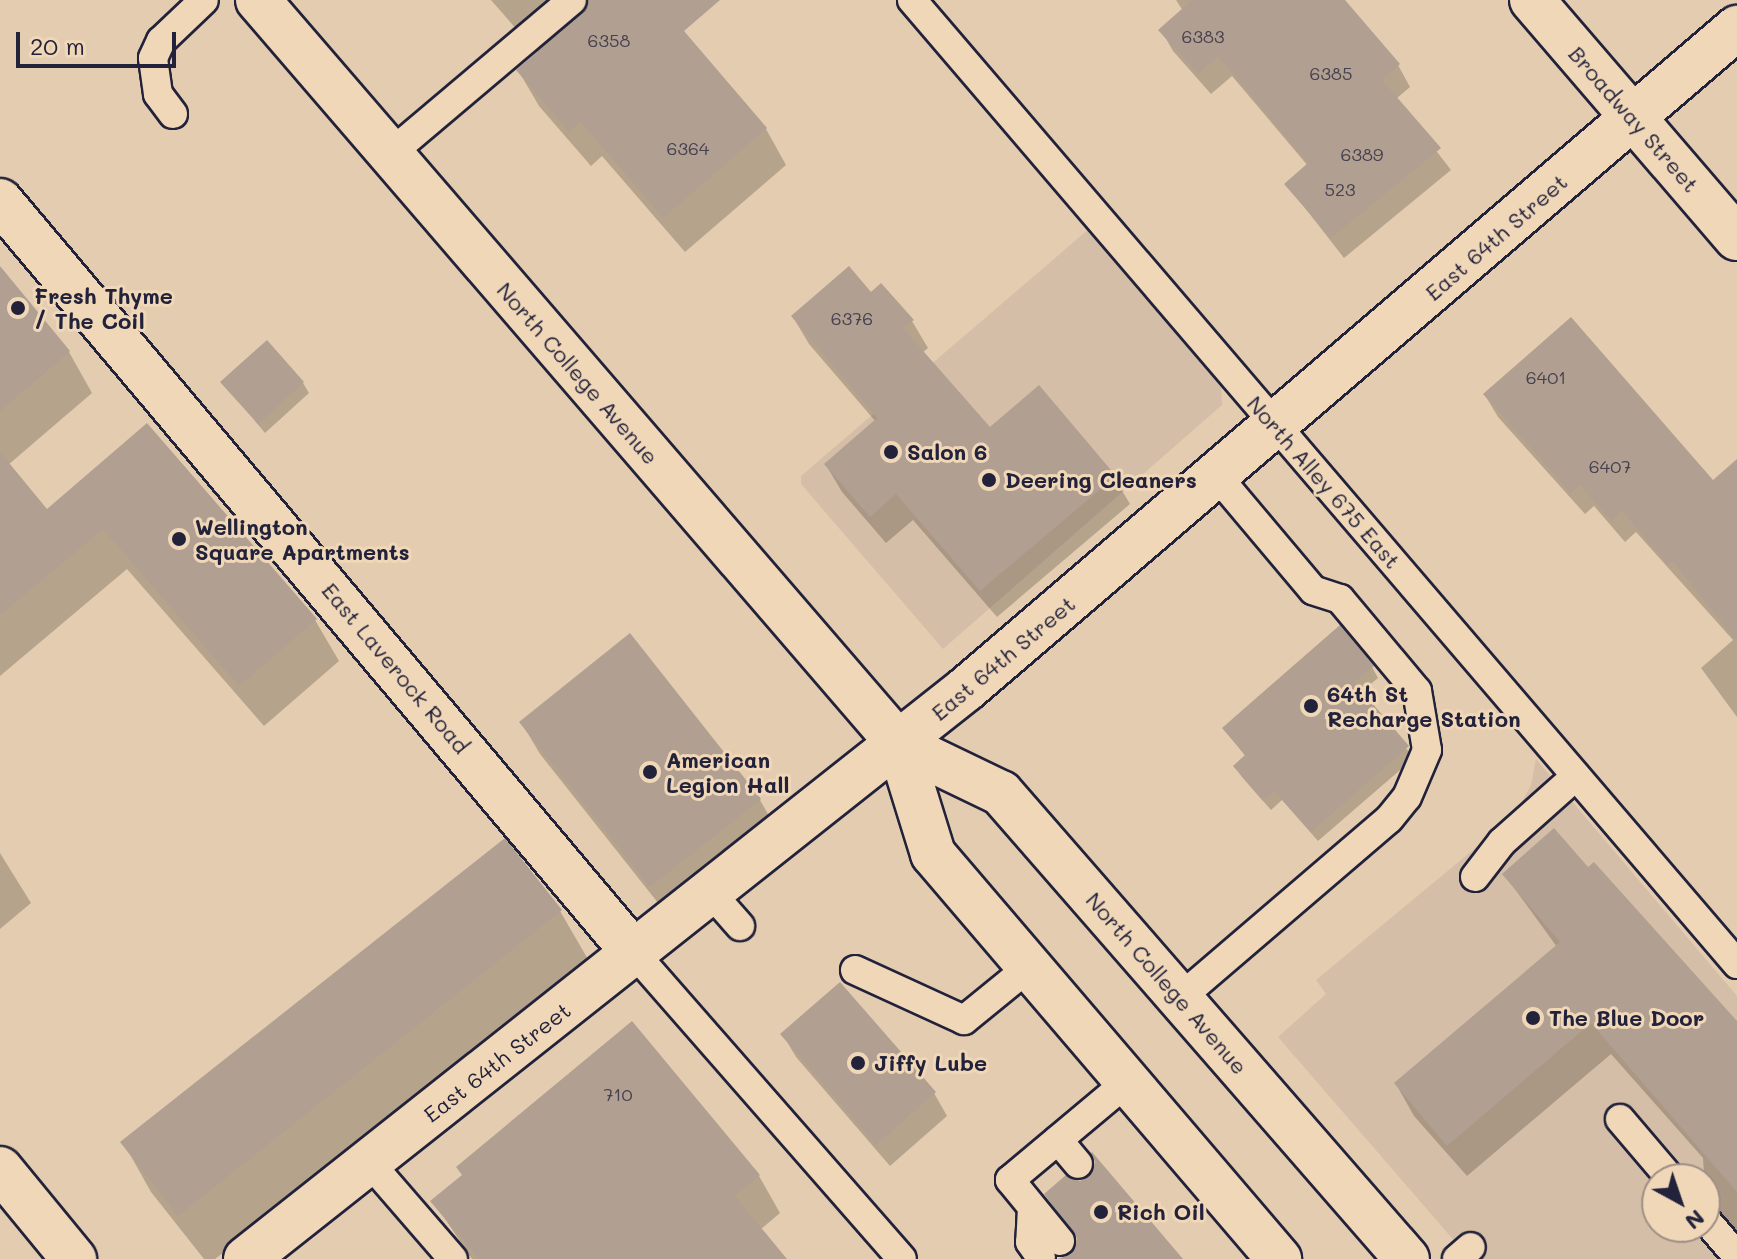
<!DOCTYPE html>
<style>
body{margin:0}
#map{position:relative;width:1737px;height:1259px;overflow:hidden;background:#e4ccb0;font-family:Mali,sans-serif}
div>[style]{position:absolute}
.built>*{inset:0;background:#d5bea7}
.shadow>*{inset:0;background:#0003}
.building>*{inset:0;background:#b19f91}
.roads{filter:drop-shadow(2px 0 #22223b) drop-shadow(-2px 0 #22223b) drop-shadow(0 2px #22223b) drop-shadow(0 -2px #22223b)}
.lane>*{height:28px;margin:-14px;padding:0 14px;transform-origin:14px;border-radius:14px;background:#f0d7b8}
.street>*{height:44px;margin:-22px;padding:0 22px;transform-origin:22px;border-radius:22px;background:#f0d7b8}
.secondary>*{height:44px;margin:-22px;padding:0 22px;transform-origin:22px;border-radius:22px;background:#f0d7b8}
.dots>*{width:22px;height:22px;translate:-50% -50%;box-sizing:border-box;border:4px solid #f0d7b8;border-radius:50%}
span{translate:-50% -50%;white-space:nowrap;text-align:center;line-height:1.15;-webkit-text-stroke:6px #f0d7b8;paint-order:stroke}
.number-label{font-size:18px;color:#464150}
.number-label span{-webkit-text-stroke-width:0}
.street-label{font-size:22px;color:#22223b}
.poi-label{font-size:22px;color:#22223b;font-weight:700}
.left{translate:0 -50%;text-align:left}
.north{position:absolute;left:1641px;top:1163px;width:80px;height:80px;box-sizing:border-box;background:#f0d7b8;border:2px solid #9e8f86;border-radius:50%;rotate:140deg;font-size:22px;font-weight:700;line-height:32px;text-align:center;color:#22223b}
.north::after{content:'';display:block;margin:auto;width:28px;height:36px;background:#22223b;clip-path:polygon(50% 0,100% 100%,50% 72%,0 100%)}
.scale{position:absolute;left:16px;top:32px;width:160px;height:36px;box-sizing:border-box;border:4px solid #22223b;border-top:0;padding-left:10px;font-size:24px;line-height:28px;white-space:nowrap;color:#22223b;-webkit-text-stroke:6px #f0d7b8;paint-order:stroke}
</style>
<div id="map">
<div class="built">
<div style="clip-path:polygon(1090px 228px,1221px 383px,1222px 405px,943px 649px,801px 484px,801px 476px)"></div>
<div style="clip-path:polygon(evenodd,1536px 759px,1737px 996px,1737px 1259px,1470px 1259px,1278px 1037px,1326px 994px,1316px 980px,1514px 816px,1531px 785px,1536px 759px,1657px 1179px,1705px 1179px,1705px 1227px,1657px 1227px,1657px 1179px)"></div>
</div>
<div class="shadow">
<div style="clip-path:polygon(491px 0,629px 0,659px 5px,766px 129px,786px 165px,685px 252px,602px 156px,591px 166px,539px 106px,518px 70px,538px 54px)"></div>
<div style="clip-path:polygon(1176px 0,1341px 0,1398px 65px,1410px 87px,1396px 99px,1451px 170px,1344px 258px,1287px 185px,1308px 166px,1232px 76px,1211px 94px,1173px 51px,1161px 30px,1183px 11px)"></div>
<div style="clip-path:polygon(0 269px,69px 352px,92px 393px,8px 465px,47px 512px,147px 426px,315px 620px,339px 661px,264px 726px,127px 569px,0 676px)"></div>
<div style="clip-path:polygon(871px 294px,912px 321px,928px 348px,922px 353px,990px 429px,1114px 477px,1130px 504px,997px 617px,913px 520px,886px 543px,842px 492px,826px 465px,876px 422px,809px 344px,793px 317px)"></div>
<div style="clip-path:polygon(223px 382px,303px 383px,309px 393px,265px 433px)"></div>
<div style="clip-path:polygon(1485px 395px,1712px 482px,1737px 472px,1737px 717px,1701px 668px,1733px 640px,1636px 532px,1625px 542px,1594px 506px,1585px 514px,1498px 417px)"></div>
<div style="clip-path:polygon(1372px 667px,1378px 678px,1360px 693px,1414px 758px,1318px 841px,1282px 800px,1271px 810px,1242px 777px,1235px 766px,1246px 757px,1225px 729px)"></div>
<div style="clip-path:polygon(521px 722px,760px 800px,778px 832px,670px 918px,540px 754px)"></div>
<div style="clip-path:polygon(504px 841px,560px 911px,589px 961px,215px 1259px,204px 1259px,151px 1192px,123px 1142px)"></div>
<div style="clip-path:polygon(0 853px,31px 903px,0 929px)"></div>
<div style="clip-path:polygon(1504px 874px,1737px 1024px,1737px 1237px,1705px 1190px,1703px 1158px,1611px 1054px,1467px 1176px,1414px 1116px,1396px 1084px,1557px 947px)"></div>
<div style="clip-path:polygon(783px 1035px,934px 1093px,947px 1116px,890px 1166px,796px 1057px)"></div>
<div style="clip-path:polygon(759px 1176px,780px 1213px,760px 1230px,785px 1259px,472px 1259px,433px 1201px)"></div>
</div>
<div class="building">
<div style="clip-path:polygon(590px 0,720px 0,684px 31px,767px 128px,663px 218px,581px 122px,569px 132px,516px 70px,583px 13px)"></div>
<div style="clip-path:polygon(1192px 0,1345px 0,1400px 64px,1382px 80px,1441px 148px,1331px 238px,1284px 184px,1308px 163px,1218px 56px,1198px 74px,1158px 30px)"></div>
<div style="clip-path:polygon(0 266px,70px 351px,0 411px)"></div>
<div style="clip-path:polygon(849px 266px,871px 292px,881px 283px,914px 320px,903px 328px,990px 427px,1039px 385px,1116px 476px,980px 591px,896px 494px,870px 517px,824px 464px,877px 418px,791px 316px)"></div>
<div style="clip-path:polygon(1571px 317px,1713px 480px,1737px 459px,1737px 642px,1673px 561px,1668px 565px,1622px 511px,1611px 521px,1580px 485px,1571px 493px,1483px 394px)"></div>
<div style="clip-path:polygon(267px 340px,304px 382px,258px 424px,220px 382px)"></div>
<div style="clip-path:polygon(147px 423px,317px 619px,239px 686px,103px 529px,0 615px,0 452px,47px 509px)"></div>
<div style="clip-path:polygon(1340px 625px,1374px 666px,1354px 682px,1409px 746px,1311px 832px,1274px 791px,1263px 801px,1233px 766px,1245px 755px,1222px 728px)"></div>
<div style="clip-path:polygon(630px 633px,761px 799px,650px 887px,519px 722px)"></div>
<div style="clip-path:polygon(1554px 828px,1588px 867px,1594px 862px,1737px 1021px,1737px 1192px,1591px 1023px,1447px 1146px,1394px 1083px,1560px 942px,1502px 874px)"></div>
<div style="clip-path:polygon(505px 838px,562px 910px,178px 1216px,120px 1142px)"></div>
<div style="clip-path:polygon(840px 982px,936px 1092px,876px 1145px,780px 1034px)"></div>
<div style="clip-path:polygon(632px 1021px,760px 1175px,735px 1196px,787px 1259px,479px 1259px,430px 1201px,462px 1175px,456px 1167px)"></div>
<div style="clip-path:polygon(1091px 1153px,1092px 1152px,1183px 1259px,1058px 1259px,1071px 1254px,1077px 1238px,1044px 1194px,1066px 1175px,1080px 1181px,1089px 1176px,1095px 1162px)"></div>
</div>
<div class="roads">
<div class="lane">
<div style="left:912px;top:0;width:1269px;rotate:49.44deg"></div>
<div style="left:173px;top:114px;width:25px;rotate:-127deg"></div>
<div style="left:158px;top:94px;width:36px;rotate:-98deg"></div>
<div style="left:153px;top:58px;width:19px;rotate:-65deg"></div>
<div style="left:161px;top:41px;width:59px;rotate:-43.6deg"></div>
<div style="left:390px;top:154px;width:238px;rotate:-40.2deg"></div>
<div style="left:1475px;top:877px;width:44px;rotate:-52.4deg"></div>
<div style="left:1502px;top:842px;width:99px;rotate:-41.7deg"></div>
<div style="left:711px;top:893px;width:44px;rotate:48.7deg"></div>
<div style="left:635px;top:954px;width:405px;rotate:48.8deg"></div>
<div style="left:855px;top:970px;width:120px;rotate:24.6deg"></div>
<div style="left:964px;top:1020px;width:84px;rotate:-39.2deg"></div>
<div style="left:1180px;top:998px;width:275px;rotate:-40.6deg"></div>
<div style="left:1389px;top:819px;width:28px;rotate:-51deg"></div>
<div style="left:1407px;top:797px;width:51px;rotate:-66.9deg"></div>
<div style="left:1427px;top:750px;width:60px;rotate:-99.6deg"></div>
<div style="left:1417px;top:691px;width:120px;rotate:-129.9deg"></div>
<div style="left:1340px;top:599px;width:28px;rotate:-162deg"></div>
<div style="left:1313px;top:590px;width:149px;rotate:-130.1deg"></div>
<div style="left:1620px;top:1119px;width:79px;rotate:49.6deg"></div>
<div style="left:1058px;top:1140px;width:31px;rotate:50deg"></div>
<div style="left:369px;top:1162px;width:128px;rotate:49.1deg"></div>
<div style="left:1032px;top:1208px;width:34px;rotate:93deg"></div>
<div style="left:1030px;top:1242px;width:19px;rotate:55deg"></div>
<div style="left:1705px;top:1219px;width:49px;rotate:49.1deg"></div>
<div style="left:1060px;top:1241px;width:79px;rotate:-129.3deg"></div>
<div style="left:1010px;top:1180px;width:153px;rotate:-39.9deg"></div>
<div style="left:1457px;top:1259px;width:18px;rotate:-41deg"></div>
</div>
<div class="street">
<div style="left:1532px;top:0;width:314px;rotate:49.3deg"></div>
<div style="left:0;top:201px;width:985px;rotate:49.86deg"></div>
<div style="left:0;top:1169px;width:117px;rotate:50.6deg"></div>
<div style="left:246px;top:1259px;width:918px;rotate:-38.37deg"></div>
<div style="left:966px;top:689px;width:1016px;rotate:-40.61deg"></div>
</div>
<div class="secondary">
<div style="left:258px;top:0;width:982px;rotate:49.25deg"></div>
<div style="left:899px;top:744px;width:113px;rotate:25.7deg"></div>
<div style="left:1001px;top:793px;width:618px;rotate:48.94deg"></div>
<div style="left:899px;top:744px;width:115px;rotate:72.8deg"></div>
<div style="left:933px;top:854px;width:533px;rotate:49.49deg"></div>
</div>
</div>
<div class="dots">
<div style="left:18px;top:308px;background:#22223b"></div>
<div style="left:891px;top:452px;background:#22223b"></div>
<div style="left:989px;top:480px;background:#22223b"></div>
<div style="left:179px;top:539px;background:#22223b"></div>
<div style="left:1311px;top:706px;background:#22223b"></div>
<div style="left:650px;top:772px;background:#22223b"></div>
<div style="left:1533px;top:1018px;background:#22223b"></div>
<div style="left:858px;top:1063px;background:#22223b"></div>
<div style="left:1101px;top:1212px;background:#22223b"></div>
</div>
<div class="number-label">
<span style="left:1203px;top:36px">6383</span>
<span style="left:609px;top:40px">6358</span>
<span style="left:1331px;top:73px">6385</span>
<span style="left:688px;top:148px">6364</span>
<span style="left:1362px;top:154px">6389</span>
<span style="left:1340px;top:189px">523</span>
<span style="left:852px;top:318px">6376</span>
<span style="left:1546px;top:377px">6401</span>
<span style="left:1610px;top:466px">6407</span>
<span style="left:618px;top:1094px">710</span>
</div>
<div class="street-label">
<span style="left:1634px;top:119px;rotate:49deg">Broadway Street</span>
<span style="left:1496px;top:237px;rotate:-41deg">East 64th Street</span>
<span style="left:578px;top:373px;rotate:49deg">North College Avenue</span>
<span style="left:1324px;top:482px;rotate:49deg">North Alley 675 East</span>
<span style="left:1003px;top:658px;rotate:-40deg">East 64th Street</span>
<span style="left:396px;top:668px;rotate:50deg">East Laverock Road</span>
<span style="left:1167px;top:983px;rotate:49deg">North College Avenue</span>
<span style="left:497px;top:1062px;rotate:-38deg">East 64th Street</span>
</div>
<div class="poi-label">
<span class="left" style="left:34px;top:308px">Fresh Thyme<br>/ The Coil</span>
<span class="left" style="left:907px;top:452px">Salon 6</span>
<span class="left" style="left:1005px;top:480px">Deering Cleaners</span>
<span class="left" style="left:195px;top:539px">Wellington<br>Square Apartments</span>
<span class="left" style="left:1327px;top:706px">64th St<br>Recharge Station</span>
<span class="left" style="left:666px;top:772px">American<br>Legion Hall</span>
<span class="left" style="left:1549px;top:1018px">The Blue Door</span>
<span class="left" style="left:874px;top:1063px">Jiffy Lube</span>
<span class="left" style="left:1117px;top:1212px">Rich Oil</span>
</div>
<div class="north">N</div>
<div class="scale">20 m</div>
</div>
